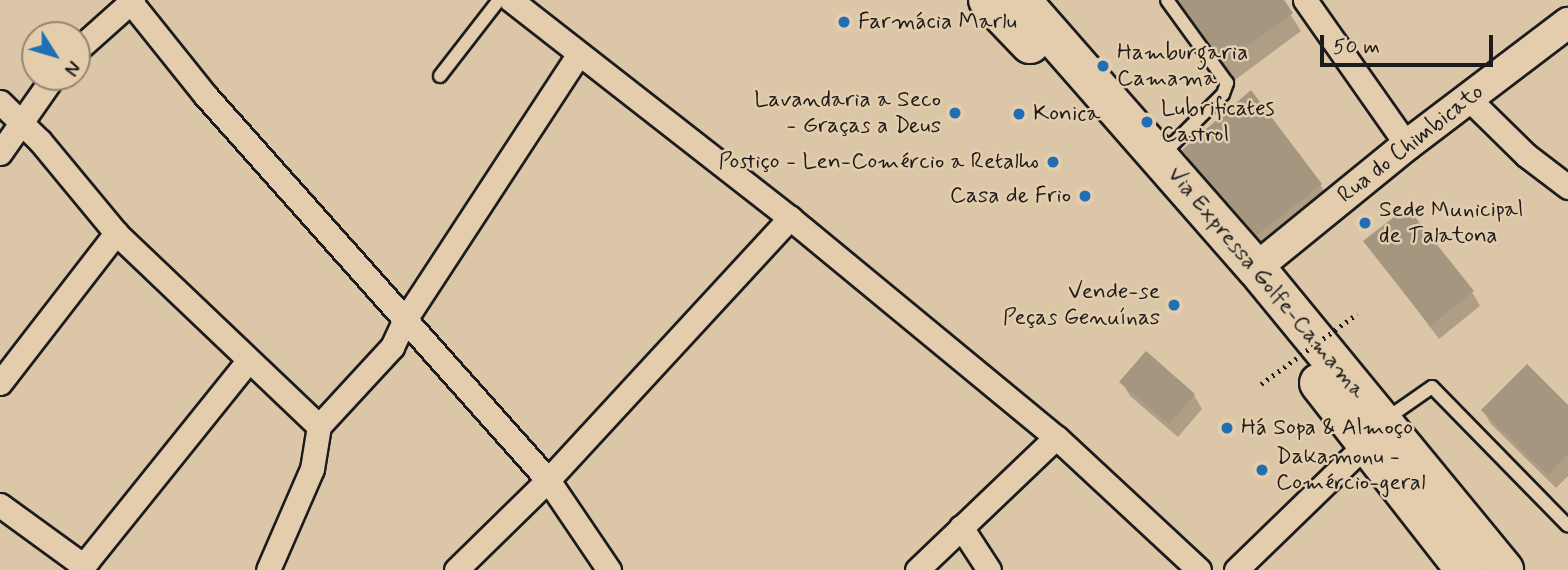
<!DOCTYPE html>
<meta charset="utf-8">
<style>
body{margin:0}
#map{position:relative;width:1568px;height:570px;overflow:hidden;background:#dbc6a7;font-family:Mynerve,sans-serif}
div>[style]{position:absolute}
.shadow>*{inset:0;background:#0003}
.building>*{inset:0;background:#a59680}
.roads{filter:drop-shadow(2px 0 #1c1c1c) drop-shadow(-2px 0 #1c1c1c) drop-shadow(0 2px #1c1c1c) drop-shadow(0 -2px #1c1c1c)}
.service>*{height:12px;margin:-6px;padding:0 6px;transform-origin:6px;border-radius:6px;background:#e3cdad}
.minor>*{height:23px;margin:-11.5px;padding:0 11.5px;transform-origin:11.5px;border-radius:11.5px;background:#e3cdad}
.tertiary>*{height:30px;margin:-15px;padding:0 15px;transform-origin:15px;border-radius:15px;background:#e3cdad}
.trunk>*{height:38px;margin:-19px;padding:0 19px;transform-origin:19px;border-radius:19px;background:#e3cdad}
.path-bridge>*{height:4.5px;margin-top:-2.25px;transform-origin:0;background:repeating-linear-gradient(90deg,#1c1c1c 0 2px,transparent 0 7px)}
.dots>*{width:19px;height:19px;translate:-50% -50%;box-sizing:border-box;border:4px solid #e3cdad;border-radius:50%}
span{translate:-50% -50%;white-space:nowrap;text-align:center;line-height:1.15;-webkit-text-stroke:5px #e3cdad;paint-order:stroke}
.poi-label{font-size:23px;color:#1c1c1c}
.left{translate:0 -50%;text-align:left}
.right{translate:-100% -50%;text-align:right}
.street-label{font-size:23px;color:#1c1c1c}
.north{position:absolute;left:21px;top:21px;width:70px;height:70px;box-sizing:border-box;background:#e3cdad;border:2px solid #938673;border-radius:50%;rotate:127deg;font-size:19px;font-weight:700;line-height:28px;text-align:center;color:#1c1c1c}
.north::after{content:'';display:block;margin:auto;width:24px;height:32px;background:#1f6fb2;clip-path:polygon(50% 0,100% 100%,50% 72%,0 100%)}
.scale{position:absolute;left:1320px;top:35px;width:173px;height:32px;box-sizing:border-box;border:4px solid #1c1c1c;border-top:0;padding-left:9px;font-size:21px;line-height:24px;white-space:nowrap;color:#1c1c1c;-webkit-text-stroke:5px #e3cdad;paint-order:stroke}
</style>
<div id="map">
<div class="shadow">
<div style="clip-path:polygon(1171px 0,1281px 0,1301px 31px,1235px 80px,1186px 12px,1178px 9px)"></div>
<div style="clip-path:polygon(1184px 150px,1320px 184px,1330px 202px,1268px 251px,1194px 168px)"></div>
<div style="clip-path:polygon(1366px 242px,1472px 292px,1480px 306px,1439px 339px)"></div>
<div style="clip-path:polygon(1122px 382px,1194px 395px,1202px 409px,1178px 437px,1130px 396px)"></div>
<div style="clip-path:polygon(1568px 407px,1568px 476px,1556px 488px,1491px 424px,1483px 410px)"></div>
</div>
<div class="building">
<div style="clip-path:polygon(1178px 0,1284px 0,1293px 13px,1224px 63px)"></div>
<div style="clip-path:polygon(1251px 90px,1322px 184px,1257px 235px,1182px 150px)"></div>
<div style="clip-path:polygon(1407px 207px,1474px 291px,1430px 326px,1363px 241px)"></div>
<div style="clip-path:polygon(1146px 351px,1195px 394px,1169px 424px,1119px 382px)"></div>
<div style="clip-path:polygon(1527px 364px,1568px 405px,1568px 455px,1548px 475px,1481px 410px)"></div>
</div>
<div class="roads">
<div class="service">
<div style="left:440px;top:76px;width:96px;rotate:-52.2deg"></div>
<div style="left:1163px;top:154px;width:85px;rotate:-45deg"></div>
<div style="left:1223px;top:94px;width:12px;rotate:-70deg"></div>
<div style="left:1227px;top:83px;width:102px;rotate:-125.9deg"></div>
<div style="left:1386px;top:419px;width:56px;rotate:-34.8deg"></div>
<div style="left:1432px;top:387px;width:194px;rotate:45.6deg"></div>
</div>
<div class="minor">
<div style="left:129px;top:0;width:123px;rotate:51.3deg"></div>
<div style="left:206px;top:96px;width:514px;rotate:48.31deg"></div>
<div style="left:548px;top:480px;width:109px;rotate:55.9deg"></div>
<div style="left:511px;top:0;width:354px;rotate:38deg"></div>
<div style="left:790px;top:218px;width:345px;rotate:39.5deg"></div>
<div style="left:1056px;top:437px;width:195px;rotate:42.9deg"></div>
<div style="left:1305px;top:0;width:177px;rotate:54.9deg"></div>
<div style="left:77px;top:50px;width:75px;rotate:-41.8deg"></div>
<div style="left:1468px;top:98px;width:81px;rotate:44.5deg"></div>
<div style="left:1526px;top:155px;width:53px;rotate:37.3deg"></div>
<div style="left:0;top:102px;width:56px;rotate:44.3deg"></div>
<div style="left:40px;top:141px;width:119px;rotate:50.4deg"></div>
<div style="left:116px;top:233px;width:280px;rotate:43.6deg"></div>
<div style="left:0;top:153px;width:93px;rotate:-55.1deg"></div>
<div style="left:0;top:383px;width:190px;rotate:-52.3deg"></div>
<div style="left:0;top:505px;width:95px;rotate:36deg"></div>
<div style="left:77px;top:561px;width:6px;rotate:18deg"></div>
<div style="left:83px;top:563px;width:6px;rotate:-31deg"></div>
<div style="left:88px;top:560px;width:255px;rotate:-51.2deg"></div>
<div style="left:961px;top:527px;width:51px;rotate:56.9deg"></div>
<div style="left:268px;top:570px;width:110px;rotate:-66.5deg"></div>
<div style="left:312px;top:469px;width:44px;rotate:-80.8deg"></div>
<div style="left:319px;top:426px;width:108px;rotate:-47.3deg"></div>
<div style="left:392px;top:347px;width:29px;rotate:-65deg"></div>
<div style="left:404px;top:321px;width:318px;rotate:-56.8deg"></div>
<div style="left:456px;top:570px;width:129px;rotate:-44.4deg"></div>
<div style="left:548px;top:480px;width:357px;rotate:-47.3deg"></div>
<div style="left:917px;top:570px;width:192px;rotate:-43.7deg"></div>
<div style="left:1236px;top:570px;width:181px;rotate:-44.1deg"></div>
</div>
<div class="tertiary">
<div style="left:1256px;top:268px;width:195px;rotate:-39.2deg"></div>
<div style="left:1407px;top:145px;width:202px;rotate:-37.2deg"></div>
</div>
<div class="trunk">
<div style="left:988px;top:0;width:61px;rotate:46.3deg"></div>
<div style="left:1021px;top:0;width:356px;rotate:48.8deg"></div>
<div style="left:1256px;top:268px;width:391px;rotate:50.6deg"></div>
<div style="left:1319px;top:383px;width:237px;rotate:52deg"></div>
</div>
</div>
<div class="path-bridge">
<div style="left:1261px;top:384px;width:119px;rotate:-36.1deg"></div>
</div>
<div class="dots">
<div style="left:844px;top:22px;background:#1f6fb2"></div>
<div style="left:1103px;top:66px;background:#1f6fb2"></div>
<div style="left:955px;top:113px;background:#1f6fb2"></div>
<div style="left:1019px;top:114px;background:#1f6fb2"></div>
<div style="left:1147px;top:122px;background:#1f6fb2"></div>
<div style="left:1053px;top:162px;background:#1f6fb2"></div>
<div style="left:1085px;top:196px;background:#1f6fb2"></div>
<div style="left:1365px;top:223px;background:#1f6fb2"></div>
<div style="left:1174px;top:305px;background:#1f6fb2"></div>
<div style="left:1227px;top:428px;background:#1f6fb2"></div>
<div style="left:1262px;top:470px;background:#1f6fb2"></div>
</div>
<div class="poi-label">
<span class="left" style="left:858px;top:22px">Farmácia Marlu</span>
<span class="left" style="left:1117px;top:66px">Hamburgaria<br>Camama</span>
<span class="right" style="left:941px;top:113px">Lavandaria a Seco<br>- Graças a Deus</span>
<span class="left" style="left:1161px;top:122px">Lubrificates<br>Castrol</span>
<span class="left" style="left:1033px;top:114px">Konica</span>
<span class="right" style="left:1039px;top:162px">Postiço - Len-Comércio a Retalho</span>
<span class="right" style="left:1071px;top:196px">Casa de Frio</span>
<span class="left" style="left:1379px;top:223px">Sede Municipal<br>de Talatona</span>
<span class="right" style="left:1160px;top:305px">Vende-se<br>Peças Genuínas</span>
<span class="left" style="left:1241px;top:428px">Há Sopa &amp; Almoço</span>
<span class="left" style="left:1276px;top:470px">Dakamonu -<br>Comércio-geral</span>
</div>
<div class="street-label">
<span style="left:1411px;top:144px;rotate:-38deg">Rua do Chimbicato</span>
<span style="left:1266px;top:283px;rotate:50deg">Via Expressa Golfe-Camama</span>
</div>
<div class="north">N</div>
<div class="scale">50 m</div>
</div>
